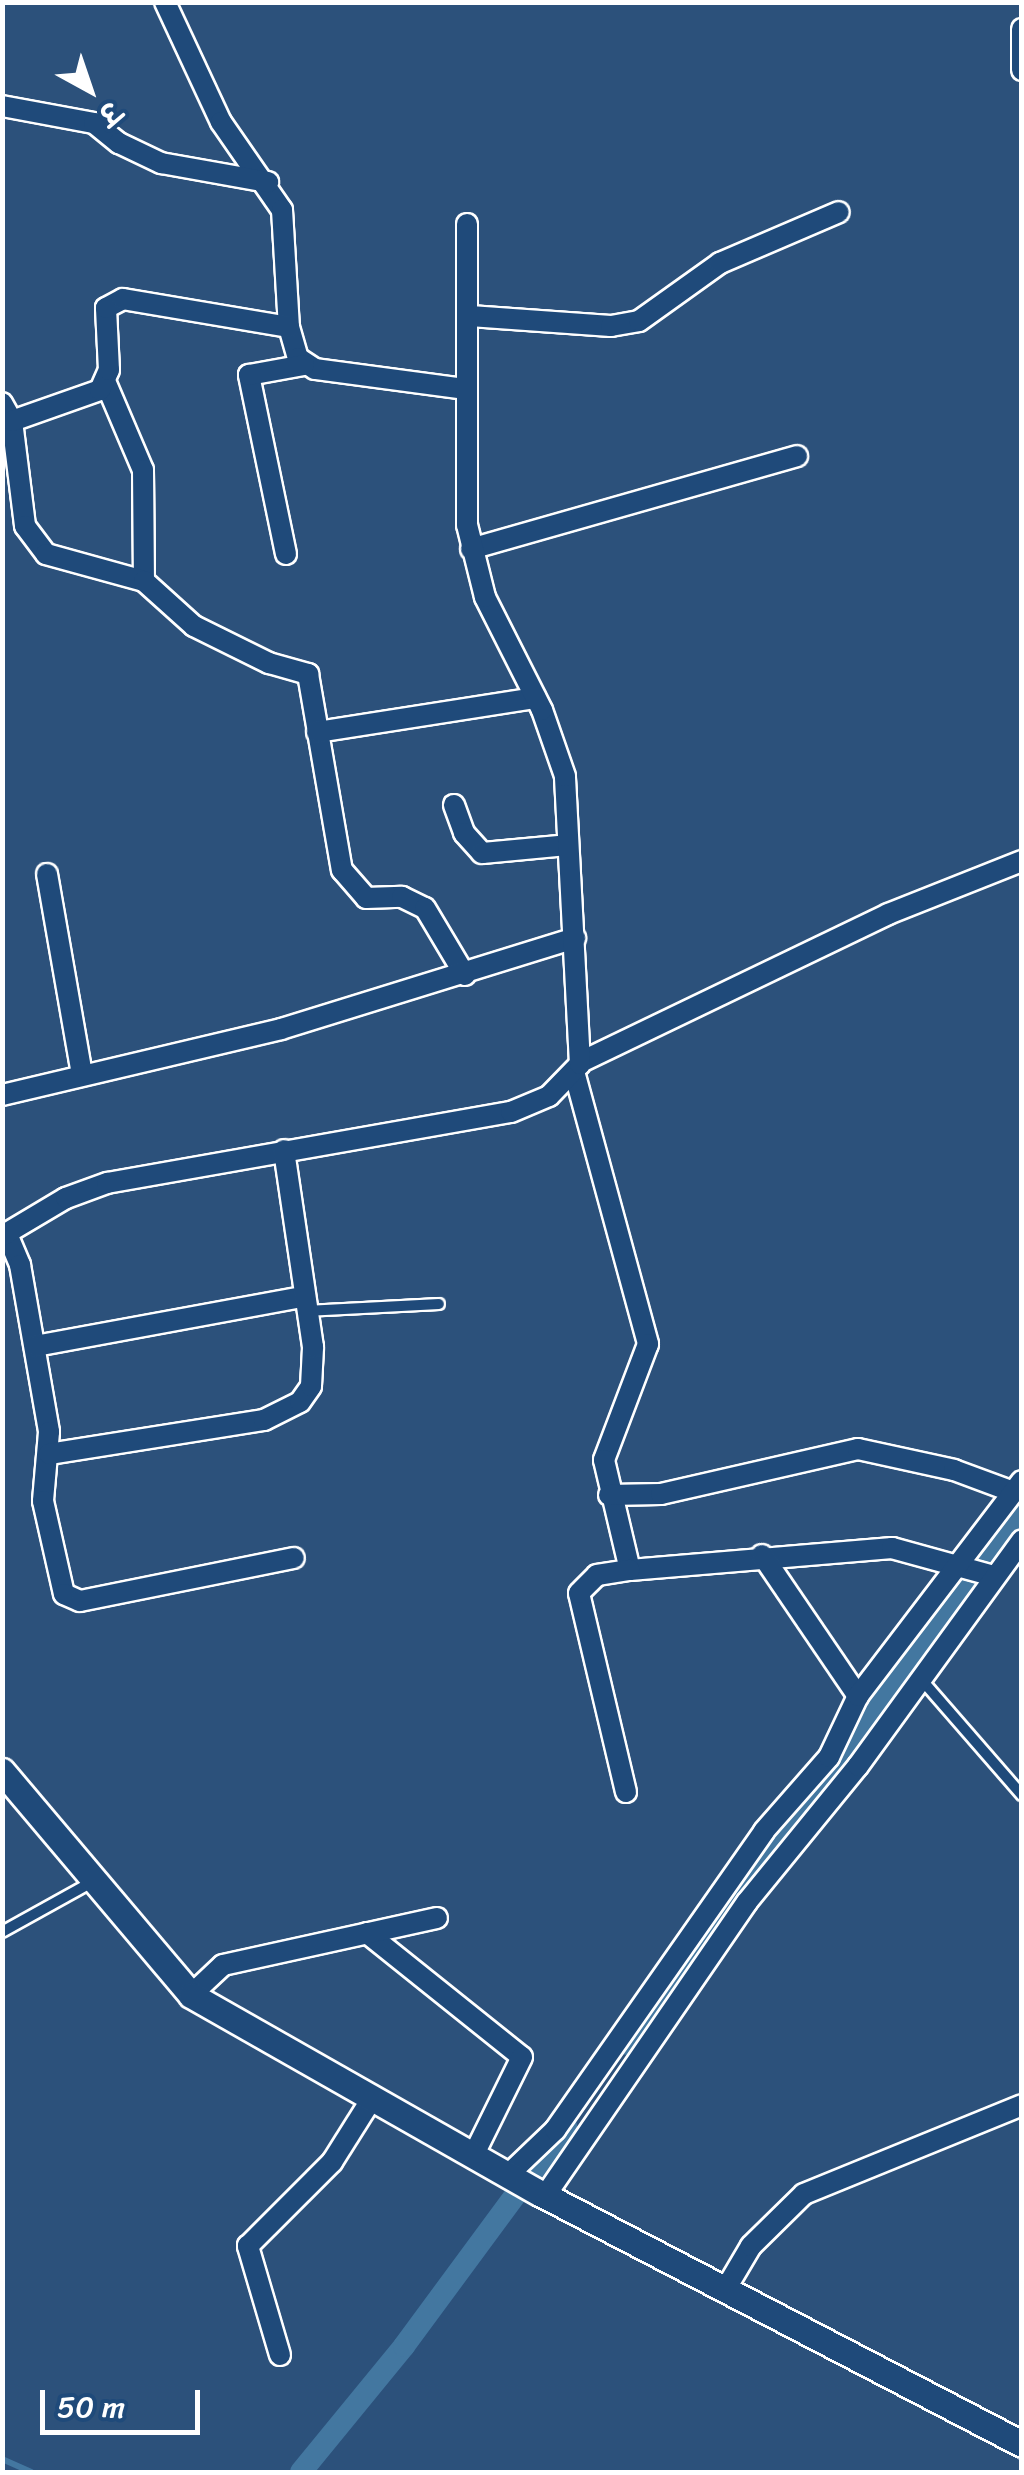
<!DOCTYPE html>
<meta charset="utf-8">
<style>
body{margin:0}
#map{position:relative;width:1024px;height:2475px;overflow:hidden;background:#2c517b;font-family:Sriracha,"Playpen Sans Deva",sans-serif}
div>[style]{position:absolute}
.stream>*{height:6px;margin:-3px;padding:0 3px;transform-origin:3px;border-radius:3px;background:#4377a0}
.canal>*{height:22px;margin:-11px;padding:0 11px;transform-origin:11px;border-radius:11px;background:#4377a0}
.roads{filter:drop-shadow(2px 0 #fff) drop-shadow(-2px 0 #fff) drop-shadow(0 2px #fff) drop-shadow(0 -2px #fff)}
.service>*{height:10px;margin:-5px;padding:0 5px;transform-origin:5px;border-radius:5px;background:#1f4a7a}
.minor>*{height:20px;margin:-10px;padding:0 10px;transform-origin:10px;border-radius:10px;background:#1f4a7a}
.tertiary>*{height:25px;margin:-12.5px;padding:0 12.5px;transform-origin:12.5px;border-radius:12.5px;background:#1f4a7a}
span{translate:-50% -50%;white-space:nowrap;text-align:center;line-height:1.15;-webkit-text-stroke:9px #1f4a7a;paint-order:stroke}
.frame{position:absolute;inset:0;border:5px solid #fff;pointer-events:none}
.north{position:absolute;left:40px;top:40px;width:100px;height:100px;-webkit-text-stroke:8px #1f4a7a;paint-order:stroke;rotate:140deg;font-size:28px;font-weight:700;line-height:40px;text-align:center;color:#fff}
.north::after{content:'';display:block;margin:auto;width:35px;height:45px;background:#fff;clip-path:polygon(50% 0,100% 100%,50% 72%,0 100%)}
.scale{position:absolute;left:40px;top:2390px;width:160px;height:45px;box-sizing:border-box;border:5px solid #fff;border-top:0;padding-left:12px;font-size:30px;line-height:35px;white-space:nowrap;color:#fff;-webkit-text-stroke:8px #1f4a7a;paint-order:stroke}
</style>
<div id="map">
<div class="stream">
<div style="left:2px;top:2459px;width:32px;rotate:24deg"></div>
</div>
<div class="canal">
<div style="left:627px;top:2044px;width:667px;rotate:-53.71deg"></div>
<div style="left:301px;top:2472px;width:163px;rotate:-50.7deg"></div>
<div style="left:404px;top:2346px;width:273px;rotate:-53.6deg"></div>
</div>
<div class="roads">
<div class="service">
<div style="left:306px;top:1311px;width:133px;rotate:-3deg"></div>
<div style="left:921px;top:1679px;width:154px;rotate:49deg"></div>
<div style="left:2px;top:1932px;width:105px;rotate:-29deg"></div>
</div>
<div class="minor">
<div style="left:165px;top:2px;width:132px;rotate:65deg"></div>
<div style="left:221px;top:122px;width:107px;rotate:55.3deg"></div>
<div style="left:282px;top:210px;width:117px;rotate:86.6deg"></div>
<div style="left:289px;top:327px;width:32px;rotate:74deg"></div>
<div style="left:298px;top:358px;width:20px;rotate:33deg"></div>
<div style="left:315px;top:369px;width:150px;rotate:7.6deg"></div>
<div style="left:1022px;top:29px;width:41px;rotate:90deg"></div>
<div style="left:2px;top:106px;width:94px;rotate:10.5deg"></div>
<div style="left:94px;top:123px;width:32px;rotate:39deg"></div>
<div style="left:119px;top:143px;width:47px;rotate:25.5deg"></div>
<div style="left:161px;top:163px;width:109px;rotate:10.1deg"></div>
<div style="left:470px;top:316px;width:141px;rotate:4.1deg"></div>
<div style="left:611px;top:326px;width:28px;rotate:-10deg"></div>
<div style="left:639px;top:321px;width:100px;rotate:-35.6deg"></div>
<div style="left:720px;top:263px;width:129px;rotate:-23.2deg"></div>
<div style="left:105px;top:381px;width:97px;rotate:66.9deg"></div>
<div style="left:143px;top:470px;width:111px;rotate:89.5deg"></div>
<div style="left:2px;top:403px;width:21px;rotate:61deg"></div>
<div style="left:12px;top:421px;width:106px;rotate:82.9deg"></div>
<div style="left:25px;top:526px;width:35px;rotate:53deg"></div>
<div style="left:46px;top:554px;width:102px;rotate:15.4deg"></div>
<div style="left:144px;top:581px;width:67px;rotate:42deg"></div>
<div style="left:194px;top:626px;width:84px;rotate:26.3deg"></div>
<div style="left:269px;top:663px;width:41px;rotate:15.8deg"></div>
<div style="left:308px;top:674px;width:199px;rotate:80.2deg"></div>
<div style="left:342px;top:870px;width:37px;rotate:49deg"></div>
<div style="left:366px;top:898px;width:36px;rotate:-2deg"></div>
<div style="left:402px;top:897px;width:25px;rotate:26deg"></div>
<div style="left:425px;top:908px;width:78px;rotate:59.2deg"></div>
<div style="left:12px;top:421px;width:93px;rotate:-19.4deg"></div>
<div style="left:100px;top:390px;width:22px;rotate:-66deg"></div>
<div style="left:109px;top:370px;width:62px;rotate:-92.8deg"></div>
<div style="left:106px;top:308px;width:19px;rotate:-28deg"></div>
<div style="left:123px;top:299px;width:168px;rotate:9.6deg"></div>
<div style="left:471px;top:549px;width:339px;rotate:-15.9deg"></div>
<div style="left:286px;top:554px;width:183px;rotate:-101.7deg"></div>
<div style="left:249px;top:375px;width:56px;rotate:-10.3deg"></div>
<div style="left:317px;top:732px;width:221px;rotate:-8.9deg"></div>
<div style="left:454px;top:805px;width:30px;rotate:70deg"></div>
<div style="left:464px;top:833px;width:27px;rotate:48deg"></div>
<div style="left:482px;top:853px;width:86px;rotate:-5.3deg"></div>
<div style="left:47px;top:874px;width:203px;rotate:80.1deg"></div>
<div style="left:581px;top:1062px;width:341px;rotate:-25.7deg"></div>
<div style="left:888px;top:914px;width:144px;rotate:-21.6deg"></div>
<div style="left:575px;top:1075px;width:279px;rotate:74.8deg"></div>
<div style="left:648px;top:1344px;width:124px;rotate:110.8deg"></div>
<div style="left:604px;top:1460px;width:113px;rotate:76.7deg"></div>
<div style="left:630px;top:1570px;width:263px;rotate:-4.8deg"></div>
<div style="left:892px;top:1548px;width:106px;rotate:15.4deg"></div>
<div style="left:2px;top:1095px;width:287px;rotate:-13.3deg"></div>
<div style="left:281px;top:1029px;width:308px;rotate:-17.2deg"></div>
<div style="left:7px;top:1234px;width:34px;rotate:67deg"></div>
<div style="left:20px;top:1265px;width:169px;rotate:80.1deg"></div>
<div style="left:49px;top:1432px;width:69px;rotate:95deg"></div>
<div style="left:43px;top:1501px;width:95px;rotate:77.3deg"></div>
<div style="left:64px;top:1594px;width:17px;rotate:24deg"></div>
<div style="left:80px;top:1601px;width:218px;rotate:-11.4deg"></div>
<div style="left:2px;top:1236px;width:74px;rotate:-30.7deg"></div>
<div style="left:66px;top:1198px;width:44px;rotate:-20.1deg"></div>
<div style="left:107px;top:1183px;width:410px;rotate:-10deg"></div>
<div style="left:511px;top:1112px;width:41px;rotate:-22.8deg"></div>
<div style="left:549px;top:1096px;width:45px;rotate:-45.9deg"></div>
<div style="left:580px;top:1064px;width:288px;rotate:-93deg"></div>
<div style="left:565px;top:776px;width:70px;rotate:-109.2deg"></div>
<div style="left:542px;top:710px;width:127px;rotate:-116.8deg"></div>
<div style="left:485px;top:597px;width:74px;rotate:-104deg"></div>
<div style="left:467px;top:525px;width:301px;rotate:-90deg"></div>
<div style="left:35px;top:1346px;width:271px;rotate:-10.4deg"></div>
<div style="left:49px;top:1454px;width:218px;rotate:-9deg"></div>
<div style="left:264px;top:1420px;width:40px;rotate:-26.6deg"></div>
<div style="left:300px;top:1402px;width:19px;rotate:-55deg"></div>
<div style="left:311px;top:1386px;width:39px;rotate:-87deg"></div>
<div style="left:313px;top:1347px;width:199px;rotate:-98.4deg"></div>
<div style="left:609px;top:1495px;width:52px;rotate:-1.1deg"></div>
<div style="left:661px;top:1494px;width:202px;rotate:-12.9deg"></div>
<div style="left:858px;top:1449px;width:98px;rotate:12.3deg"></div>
<div style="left:954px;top:1470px;width:63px;rotate:20.4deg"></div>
<div style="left:762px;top:1555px;width:171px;rotate:55.8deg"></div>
<div style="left:626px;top:1792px;width:204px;rotate:-103.3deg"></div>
<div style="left:579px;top:1593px;width:25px;rotate:-45deg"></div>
<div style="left:597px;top:1575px;width:33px;rotate:-9deg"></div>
<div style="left:367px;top:1933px;width:198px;rotate:38.7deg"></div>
<div style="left:522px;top:2057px;width:108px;rotate:116.3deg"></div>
<div style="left:191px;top:1995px;width:44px;rotate:-43.2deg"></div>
<div style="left:223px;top:1965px;width:219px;rotate:-12.4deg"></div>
<div style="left:509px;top:2174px;width:64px;rotate:-43.7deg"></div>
<div style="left:555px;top:2130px;width:365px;rotate:-55deg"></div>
<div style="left:764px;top:1831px;width:98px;rotate:-48.7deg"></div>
<div style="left:829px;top:1757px;width:68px;rotate:-64.6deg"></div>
<div style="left:858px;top:1696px;width:270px;rotate:-52.7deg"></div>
<div style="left:545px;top:2196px;width:357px;rotate:-55.5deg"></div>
<div style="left:747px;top:1902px;width:176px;rotate:-50.8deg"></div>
<div style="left:858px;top:1766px;width:279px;rotate:-54deg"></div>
<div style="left:725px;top:2290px;width:51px;rotate:-59.4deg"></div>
<div style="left:751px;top:2246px;width:74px;rotate:-44.5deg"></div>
<div style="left:804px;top:2194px;width:235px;rotate:-22.2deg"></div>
<div style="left:280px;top:2355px;width:114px;rotate:-106.4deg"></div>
<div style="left:248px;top:2246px;width:119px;rotate:-45deg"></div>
<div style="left:332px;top:2162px;width:77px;rotate:-57.8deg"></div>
</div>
<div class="tertiary">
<div style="left:2px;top:1771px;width:293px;rotate:49.8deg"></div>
<div style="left:191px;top:1995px;width:399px;rotate:29.6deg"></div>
<div style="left:538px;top:2192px;width:546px;rotate:27.5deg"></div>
</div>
</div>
<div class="frame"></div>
<div class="north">उ</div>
<div class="scale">50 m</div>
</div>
